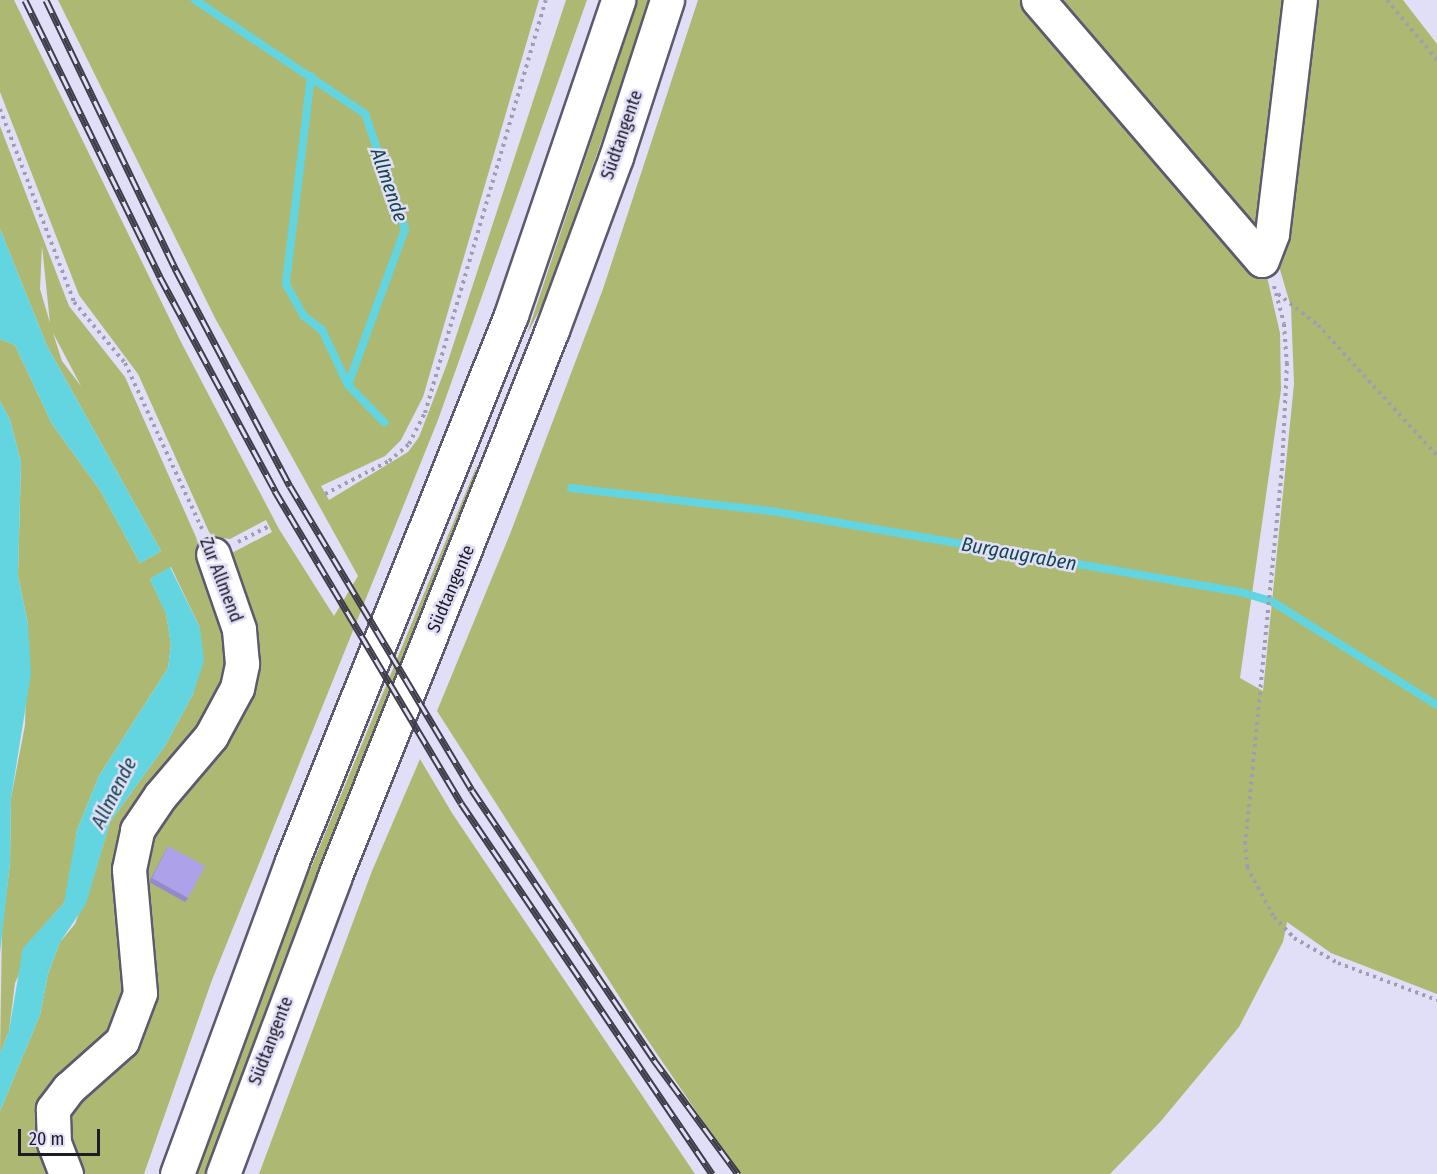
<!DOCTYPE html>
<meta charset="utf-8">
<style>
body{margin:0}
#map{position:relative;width:1437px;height:1174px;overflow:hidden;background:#e1def8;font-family:"Fira Sans Condensed",sans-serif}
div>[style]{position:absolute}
.green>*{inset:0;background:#adb973}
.water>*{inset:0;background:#63d5e0}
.stream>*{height:8px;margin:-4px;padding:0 4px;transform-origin:4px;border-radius:4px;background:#63d5e0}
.path>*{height:4px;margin-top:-2px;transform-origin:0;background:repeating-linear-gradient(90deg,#a09db2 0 3px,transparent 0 7.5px)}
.roads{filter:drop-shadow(2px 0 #5d5a70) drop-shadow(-2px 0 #5d5a70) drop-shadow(0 2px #5d5a70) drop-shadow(0 -2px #5d5a70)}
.minor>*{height:33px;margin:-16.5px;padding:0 16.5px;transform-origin:16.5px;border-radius:16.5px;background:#fff}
.highway>*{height:33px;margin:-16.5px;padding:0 16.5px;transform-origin:16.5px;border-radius:16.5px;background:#fff}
.rail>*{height:7px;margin-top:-3.5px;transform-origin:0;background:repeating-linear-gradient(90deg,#e1def8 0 14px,#3f3d49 0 28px);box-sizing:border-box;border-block:2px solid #3f3d49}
.wall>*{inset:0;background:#958ac9}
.building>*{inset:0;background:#ada1ea}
span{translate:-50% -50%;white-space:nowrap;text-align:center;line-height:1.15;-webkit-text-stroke:5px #e1def8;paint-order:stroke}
.street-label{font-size:18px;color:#1d1c25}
.water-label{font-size:20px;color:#14474c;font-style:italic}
.scale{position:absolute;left:18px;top:1129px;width:82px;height:27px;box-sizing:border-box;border:3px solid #1d1c25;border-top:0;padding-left:8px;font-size:18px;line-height:21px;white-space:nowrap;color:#1d1c25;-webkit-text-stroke:4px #e1def8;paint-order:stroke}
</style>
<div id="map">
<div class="green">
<div style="clip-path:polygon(0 0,14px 0,182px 344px,279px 529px,334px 616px,358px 576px,215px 318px,58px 0,539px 0,423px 397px,401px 440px,385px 456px,321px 486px,329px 500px,408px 452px,419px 437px,447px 364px,566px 0,587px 0,438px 420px,212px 980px,144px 1174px,74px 1174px,57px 1121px,119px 1057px,139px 856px,230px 717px,228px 555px,272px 532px,266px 520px,230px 539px,213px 537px,209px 532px,138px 374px,79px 295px,0 92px)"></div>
<div style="clip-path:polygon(638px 0,649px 0,628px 66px,546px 298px,527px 334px)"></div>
<div style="clip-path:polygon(698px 0,1029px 0,1265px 268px,1280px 333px,1281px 390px,1240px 678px,1263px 691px,1294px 384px,1291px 307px,1278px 263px,1048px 0,1403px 0,1437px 44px,1437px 994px,1331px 953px,1287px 922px,1283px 942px,1239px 1027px,1161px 1121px,1110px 1174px,739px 1174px,640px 1029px,437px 711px,510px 534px,603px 289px)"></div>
<div style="clip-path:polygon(evenodd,0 126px,69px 306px,125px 377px,227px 607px,231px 686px,142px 810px,126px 1016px,57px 1089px,60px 1174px,0 1174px,0 1111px,40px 1015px,48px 974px,60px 942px,75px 924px,94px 875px,110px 822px,165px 746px,193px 694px,200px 628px,171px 567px,150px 579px,166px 613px,171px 645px,168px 668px,99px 776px,77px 830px,68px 892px,64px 903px,39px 931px,15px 983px,9px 1031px,0 1054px,2px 929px,10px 863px,11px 798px,25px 725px,28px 624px,18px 576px,21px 462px,10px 420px,0 401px,0 339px,15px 345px,52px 424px,100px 490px,140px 563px,161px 551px,47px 346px,0 229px,0 126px,42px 246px,50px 323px,40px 289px,42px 246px,0 126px,53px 333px,81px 386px,62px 361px,53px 333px)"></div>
<div style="clip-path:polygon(477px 465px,469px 500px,284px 959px,206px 1174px,196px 1174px,289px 921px)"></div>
<div style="clip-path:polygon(420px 759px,452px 813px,695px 1174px,259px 1174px,372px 871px)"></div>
</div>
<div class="water">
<div style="clip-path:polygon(0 229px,47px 346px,161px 551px,140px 563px,100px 490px,52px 424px,15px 345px,0 339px)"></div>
<div style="clip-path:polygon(0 401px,10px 420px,21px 462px,18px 576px,28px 624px,31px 674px,11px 798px,10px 863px,0 953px)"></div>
<div style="clip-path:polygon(170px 567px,200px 628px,204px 661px,193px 694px,165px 746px,110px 822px,86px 904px,60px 942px,48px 974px,40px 1015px,0 1111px,0 1054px,9px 1031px,23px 948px,64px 903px,77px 830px,99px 776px,168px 668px,171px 645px,166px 614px,150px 579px)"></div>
</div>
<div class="stream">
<div style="left:195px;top:0;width:205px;rotate:33.8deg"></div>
<div style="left:365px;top:114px;width:122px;rotate:70.8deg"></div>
<div style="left:405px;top:229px;width:166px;rotate:110.1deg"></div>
<div style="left:348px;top:385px;width:52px;rotate:45.8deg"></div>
<div style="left:311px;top:76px;width:209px;rotate:96.9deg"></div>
<div style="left:286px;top:284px;width:37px;rotate:61deg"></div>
<div style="left:304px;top:316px;width:23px;rotate:38deg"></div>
<div style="left:322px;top:330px;width:61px;rotate:64.7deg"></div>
<div style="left:571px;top:488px;width:201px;rotate:6.6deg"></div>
<div style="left:771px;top:511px;width:480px;rotate:9.8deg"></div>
<div style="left:1244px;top:593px;width:28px;rotate:17deg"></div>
<div style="left:1271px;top:601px;width:196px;rotate:32.1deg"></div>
</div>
<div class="path">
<div style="left:1387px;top:0;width:78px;rotate:50.2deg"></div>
<div style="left:0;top:109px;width:207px;rotate:69deg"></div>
<div style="left:74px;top:302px;width:80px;rotate:50.1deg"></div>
<div style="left:125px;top:363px;width:183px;rotate:65.1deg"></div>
<div style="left:1274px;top:286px;width:39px;rotate:75deg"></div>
<div style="left:1284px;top:324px;width:39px;rotate:86deg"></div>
<div style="left:1287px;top:363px;width:105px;rotate:92.7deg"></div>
<div style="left:1282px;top:468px;width:376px;rotate:95.6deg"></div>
<div style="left:1245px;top:842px;width:25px;rotate:85deg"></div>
<div style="left:1247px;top:867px;width:57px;rotate:61.6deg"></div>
<div style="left:1274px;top:917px;width:29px;rotate:46deg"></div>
<div style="left:1294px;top:938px;width:51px;rotate:29.6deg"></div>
<div style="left:1338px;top:963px;width:106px;rotate:20.5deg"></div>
<div style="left:1278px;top:294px;width:51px;rotate:37.8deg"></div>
<div style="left:1318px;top:325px;width:177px;rotate:47.7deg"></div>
<div style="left:325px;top:494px;width:72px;rotate:-27.3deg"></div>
<div style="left:389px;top:461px;width:26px;rotate:-40deg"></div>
<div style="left:409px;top:444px;width:35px;rotate:-63deg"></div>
<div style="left:425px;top:413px;width:430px;rotate:-73.7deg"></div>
<div style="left:238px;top:542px;width:35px;rotate:-27deg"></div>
</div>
<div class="roads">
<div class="minor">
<div style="left:1038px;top:0;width:343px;rotate:49.3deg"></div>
<div style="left:1262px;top:260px;width:28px;rotate:-69deg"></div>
<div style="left:1272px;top:234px;width:236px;rotate:-83.2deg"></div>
<div style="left:66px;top:1174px;width:33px;rotate:-111deg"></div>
<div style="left:54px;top:1143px;width:34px;rotate:-92deg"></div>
<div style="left:53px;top:1109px;width:26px;rotate:-53deg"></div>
<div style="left:69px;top:1088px;width:71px;rotate:-41.6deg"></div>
<div style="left:122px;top:1041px;width:51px;rotate:-69.4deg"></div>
<div style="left:140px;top:993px;width:124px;rotate:-95.1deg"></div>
<div style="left:129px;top:869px;width:40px;rotate:-78deg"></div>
<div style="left:137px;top:830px;width:41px;rotate:-55.9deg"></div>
<div style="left:160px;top:796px;width:79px;rotate:-49.6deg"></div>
<div style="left:211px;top:736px;width:55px;rotate:-61.6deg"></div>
<div style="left:237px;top:688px;width:25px;rotate:-78deg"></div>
<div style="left:242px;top:664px;width:35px;rotate:-95deg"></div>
<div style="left:239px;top:629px;width:79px;rotate:-109.1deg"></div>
</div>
<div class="highway">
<div style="left:177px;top:1174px;width:333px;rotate:-69.8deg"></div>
<div style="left:292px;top:861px;width:588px;rotate:-68.14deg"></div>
<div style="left:511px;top:315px;width:333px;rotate:-71.2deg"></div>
<div style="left:223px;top:1174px;width:316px;rotate:-69.4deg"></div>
<div style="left:334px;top:878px;width:590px;rotate:-68.31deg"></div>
<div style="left:552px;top:330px;width:184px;rotate:-69.7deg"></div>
<div style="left:616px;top:157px;width:165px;rotate:-72deg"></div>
</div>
</div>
<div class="rail">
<div style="left:25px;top:0;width:308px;rotate:64deg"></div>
<div style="left:160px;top:277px;width:243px;rotate:61.7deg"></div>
<div style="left:275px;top:491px;width:363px;rotate:59.2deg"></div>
<div style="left:461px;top:803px;width:448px;rotate:55.9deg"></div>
<div style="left:46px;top:0;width:300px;rotate:64.3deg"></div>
<div style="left:176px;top:270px;width:244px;rotate:62.2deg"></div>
<div style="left:290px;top:486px;width:354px;rotate:59.1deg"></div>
<div style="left:472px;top:790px;width:326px;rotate:56deg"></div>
<div style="left:654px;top:1060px;width:142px;rotate:53.6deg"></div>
</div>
<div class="wall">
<div style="clip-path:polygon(168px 846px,188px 898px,185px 902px,149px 882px)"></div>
</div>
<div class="building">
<div style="clip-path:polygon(168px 846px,205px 866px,188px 898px,152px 878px)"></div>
</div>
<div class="street-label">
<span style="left:622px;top:135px;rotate:-71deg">Südtangente</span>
<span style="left:221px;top:580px;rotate:69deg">Zur Allmend</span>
<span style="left:451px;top:589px;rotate:-67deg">Südtangente</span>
<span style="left:271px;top:1041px;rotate:-69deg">Südtangente</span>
</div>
<div class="water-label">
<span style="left:389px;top:185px;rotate:71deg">Allmende</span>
<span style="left:1019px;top:554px;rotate:10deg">Burgaugraben</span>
<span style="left:114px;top:793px;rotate:-63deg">Allmende</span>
</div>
<div class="scale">20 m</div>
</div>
